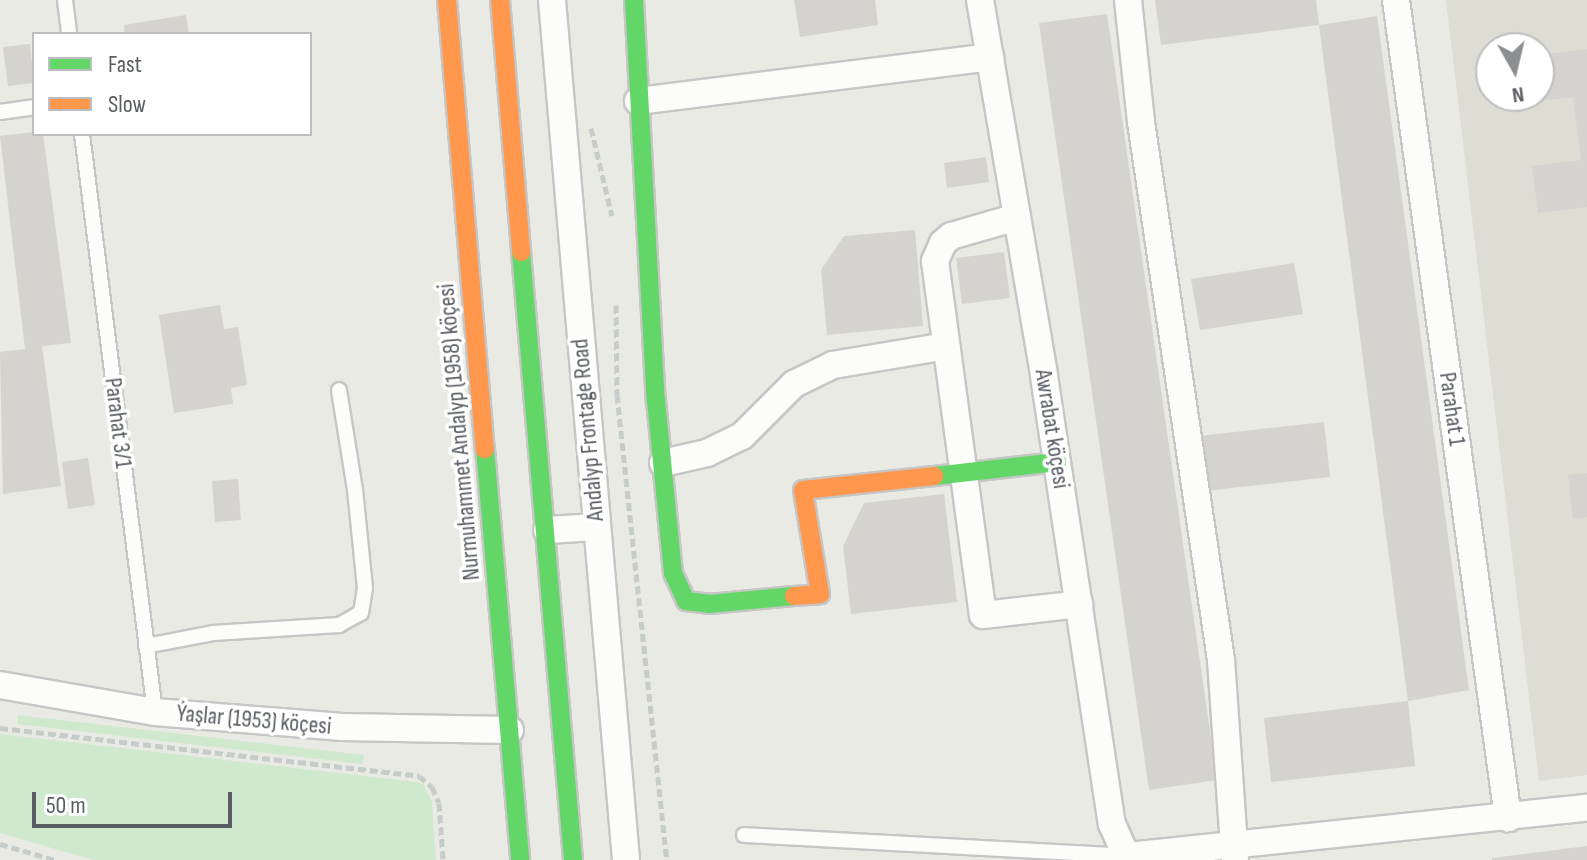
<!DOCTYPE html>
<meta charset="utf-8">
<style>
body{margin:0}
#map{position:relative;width:1587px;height:860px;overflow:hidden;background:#eaeae4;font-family:"Sofia Sans Condensed",sans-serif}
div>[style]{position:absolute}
.education>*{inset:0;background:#ddddd3}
.green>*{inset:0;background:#cfe9cf}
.building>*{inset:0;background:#d4d3cf}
.path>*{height:5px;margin-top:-2.5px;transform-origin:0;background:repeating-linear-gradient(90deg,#c6ccc9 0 8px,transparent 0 12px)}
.roads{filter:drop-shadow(2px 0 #c6c6c6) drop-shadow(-2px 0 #c6c6c6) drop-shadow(0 2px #c6c6c6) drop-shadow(0 -2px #c6c6c6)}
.lane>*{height:14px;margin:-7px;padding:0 7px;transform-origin:7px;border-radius:7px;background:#fcfcfb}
.street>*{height:26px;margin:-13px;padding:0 13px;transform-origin:13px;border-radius:13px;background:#fcfcfb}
.fast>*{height:18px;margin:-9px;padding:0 9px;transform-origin:9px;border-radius:9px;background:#63d668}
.slow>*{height:18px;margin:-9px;padding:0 9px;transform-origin:9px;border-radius:9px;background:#ff974d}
span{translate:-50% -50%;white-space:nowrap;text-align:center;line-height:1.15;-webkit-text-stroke:7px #fff;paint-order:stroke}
.street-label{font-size:24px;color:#595d63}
.legend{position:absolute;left:32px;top:32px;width:280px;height:104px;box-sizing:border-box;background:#fff;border:2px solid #bdbec1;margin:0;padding:10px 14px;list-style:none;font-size:24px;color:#595d63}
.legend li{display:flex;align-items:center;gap:16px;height:40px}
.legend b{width:40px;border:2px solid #bdbec1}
.north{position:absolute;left:1475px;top:32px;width:80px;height:80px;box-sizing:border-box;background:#fff;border:2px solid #bdbec1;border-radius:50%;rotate:172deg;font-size:22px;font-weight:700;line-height:32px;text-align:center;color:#595d63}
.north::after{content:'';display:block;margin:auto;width:28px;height:36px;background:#8c8e90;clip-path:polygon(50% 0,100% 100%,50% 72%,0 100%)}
.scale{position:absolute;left:32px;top:792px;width:200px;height:36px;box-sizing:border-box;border:4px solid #595d63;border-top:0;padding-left:10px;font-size:24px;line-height:28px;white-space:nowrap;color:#595d63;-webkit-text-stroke:6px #fff;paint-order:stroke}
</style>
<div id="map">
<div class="education">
<div style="clip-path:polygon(evenodd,1446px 0,1587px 0,1587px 775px,1539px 781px,1446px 0,1491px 48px,1539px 48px,1539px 96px,1491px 96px,1491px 48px)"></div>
</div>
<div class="green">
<div style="clip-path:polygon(18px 715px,364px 755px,363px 764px,17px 724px)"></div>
<div style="clip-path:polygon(0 734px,417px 782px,423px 784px,432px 802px,436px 860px,93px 860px,0 833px)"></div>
</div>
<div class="building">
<div style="clip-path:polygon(794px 0,875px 0,878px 25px,800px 37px)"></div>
<div style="clip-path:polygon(1155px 0,1316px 0,1319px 25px,1161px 45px)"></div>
<div style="clip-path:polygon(1107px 14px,1217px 780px,1149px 790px,1039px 23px)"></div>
<div style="clip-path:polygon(186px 15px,189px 34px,125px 34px,124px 25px)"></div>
<div style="clip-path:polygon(1377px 16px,1469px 690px,1408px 701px,1319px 25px)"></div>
<div style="clip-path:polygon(30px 44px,34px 83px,8px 86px,3px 47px)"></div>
<div style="clip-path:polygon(1587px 49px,1587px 207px,1538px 213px,1532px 166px,1581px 160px,1573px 97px,1526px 103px,1525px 96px,1539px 96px,1539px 55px)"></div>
<div style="clip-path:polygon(34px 132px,43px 134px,71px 343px,42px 346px,61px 486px,3px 494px,0 352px,25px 349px,0 136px)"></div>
<div style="clip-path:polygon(986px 157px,989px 182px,947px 188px,944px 163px)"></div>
<div style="clip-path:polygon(915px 230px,923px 326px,827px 335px,821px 270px,844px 236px)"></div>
<div style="clip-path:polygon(1004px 252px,1010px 298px,962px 304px,956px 258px)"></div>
<div style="clip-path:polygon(1294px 263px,1303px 314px,1200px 330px,1191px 279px)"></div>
<div style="clip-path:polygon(220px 305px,224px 329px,238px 327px,247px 385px,231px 388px,233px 404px,174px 413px,159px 315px)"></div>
<div style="clip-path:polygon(1324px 422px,1330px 477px,1196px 492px,1190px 437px)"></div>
<div style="clip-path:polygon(88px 458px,95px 505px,68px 509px,62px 462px)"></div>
<div style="clip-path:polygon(1587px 473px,1587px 517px,1573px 519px,1568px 475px)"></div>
<div style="clip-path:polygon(238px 479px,241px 520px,215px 522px,212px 481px)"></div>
<div style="clip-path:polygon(944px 494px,957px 602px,851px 614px,843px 546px,864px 503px)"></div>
<div style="clip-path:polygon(1408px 701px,1415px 766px,1271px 782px,1264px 718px)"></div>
<div style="clip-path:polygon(1587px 846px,1587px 860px,1492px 860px,1492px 858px)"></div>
</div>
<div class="path">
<div style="left:591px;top:128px;width:90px;rotate:76.6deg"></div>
<div style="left:616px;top:305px;width:90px;rotate:89.4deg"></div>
<div style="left:617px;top:395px;width:468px;rotate:83.9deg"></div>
<div style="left:0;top:728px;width:422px;rotate:6.5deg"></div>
<div style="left:419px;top:776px;width:17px;rotate:40deg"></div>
<div style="left:432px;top:787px;width:17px;rotate:66deg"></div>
<div style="left:439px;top:803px;width:57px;rotate:86deg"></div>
<div style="left:0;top:844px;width:57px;rotate:16.2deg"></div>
</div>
<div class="roads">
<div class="lane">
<div style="left:65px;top:0;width:34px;rotate:83deg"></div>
<div style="left:0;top:112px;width:34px;rotate:-8deg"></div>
<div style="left:82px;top:134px;width:583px;rotate:82.8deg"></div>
<div style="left:146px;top:646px;width:68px;rotate:-11deg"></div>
<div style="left:213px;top:633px;width:126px;rotate:-3.6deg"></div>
<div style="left:339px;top:625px;width:25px;rotate:-29deg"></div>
<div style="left:361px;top:613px;width:25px;rotate:-81deg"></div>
<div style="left:365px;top:588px;width:99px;rotate:-95.8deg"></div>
<div style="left:355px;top:490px;width:101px;rotate:-99.1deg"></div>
<div style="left:744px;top:835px;width:384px;rotate:3.1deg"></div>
</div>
<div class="street">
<div style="left:552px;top:0;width:863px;rotate:85.08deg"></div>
<div style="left:980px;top:0;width:381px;rotate:80.3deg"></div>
<div style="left:1044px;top:376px;width:453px;rotate:81.4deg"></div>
<div style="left:1112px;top:824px;width:39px;rotate:66deg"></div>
<div style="left:1128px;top:0;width:123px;rotate:83.9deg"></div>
<div style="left:1141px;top:122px;width:544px;rotate:81.54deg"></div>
<div style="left:1221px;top:660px;width:200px;rotate:86deg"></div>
<div style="left:1396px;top:0;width:826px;rotate:82.2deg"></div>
<div style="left:638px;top:101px;width:355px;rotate:-7.1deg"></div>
<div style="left:1017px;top:217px;width:69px;rotate:163.9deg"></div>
<div style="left:951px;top:236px;width:11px;rotate:139deg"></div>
<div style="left:943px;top:243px;width:20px;rotate:114deg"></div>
<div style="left:935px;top:261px;width:357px;rotate:82.3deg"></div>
<div style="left:983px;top:615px;width:97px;rotate:-6.5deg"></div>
<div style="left:663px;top:463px;width:45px;rotate:-12.8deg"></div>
<div style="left:707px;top:453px;width:39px;rotate:-26deg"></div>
<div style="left:742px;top:436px;width:74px;rotate:-45deg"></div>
<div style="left:794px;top:384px;width:43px;rotate:-26deg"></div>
<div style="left:833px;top:365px;width:115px;rotate:-9.5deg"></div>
<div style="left:547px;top:530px;width:49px;rotate:-3.5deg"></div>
<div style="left:0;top:685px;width:157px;rotate:9.9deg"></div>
<div style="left:155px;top:712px;width:188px;rotate:4.6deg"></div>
<div style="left:342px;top:727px;width:168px;rotate:1deg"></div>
<div style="left:1127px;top:856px;width:462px;rotate:-6deg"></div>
</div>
<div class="fast">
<div style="left:634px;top:0;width:401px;rotate:86.9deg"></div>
<div style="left:656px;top:400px;width:174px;rotate:84.4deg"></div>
<div style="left:673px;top:573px;width:31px;rotate:65deg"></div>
<div style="left:686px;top:601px;width:23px;rotate:7deg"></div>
<div style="left:709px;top:604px;width:85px;rotate:-5.4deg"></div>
<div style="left:521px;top:252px;width:610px;rotate:85.11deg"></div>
<div style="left:485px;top:449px;width:412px;rotate:85.1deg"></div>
<div style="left:934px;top:476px;width:124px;rotate:-6.5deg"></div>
</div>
<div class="slow">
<div style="left:447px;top:0;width:451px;rotate:85.2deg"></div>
<div style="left:500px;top:0;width:253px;rotate:85.2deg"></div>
<div style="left:794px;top:596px;width:26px;rotate:-4deg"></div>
<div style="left:820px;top:594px;width:105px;rotate:-99.3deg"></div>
<div style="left:803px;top:490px;width:132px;rotate:-6.1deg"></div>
</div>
</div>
<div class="street-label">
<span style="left:1452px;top:409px;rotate:82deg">Parahat 1</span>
<span style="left:118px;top:423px;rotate:83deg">Parahat 3/1</span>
<span style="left:1052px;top:429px;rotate:81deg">Awrabat köçesi</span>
<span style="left:588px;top:430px;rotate:-95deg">Andalyp Frontage Road</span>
<span style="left:459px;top:432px;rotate:-95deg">Nurmuhammet Andalyp (1958) köçesi</span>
<span style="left:254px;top:720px;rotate:5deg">Ýaşlar (1953) köçesi</span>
</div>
<ul class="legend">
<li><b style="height:10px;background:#63d668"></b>Fast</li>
<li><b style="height:10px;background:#ff974d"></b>Slow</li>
</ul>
<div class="north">N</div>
<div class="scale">50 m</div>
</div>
